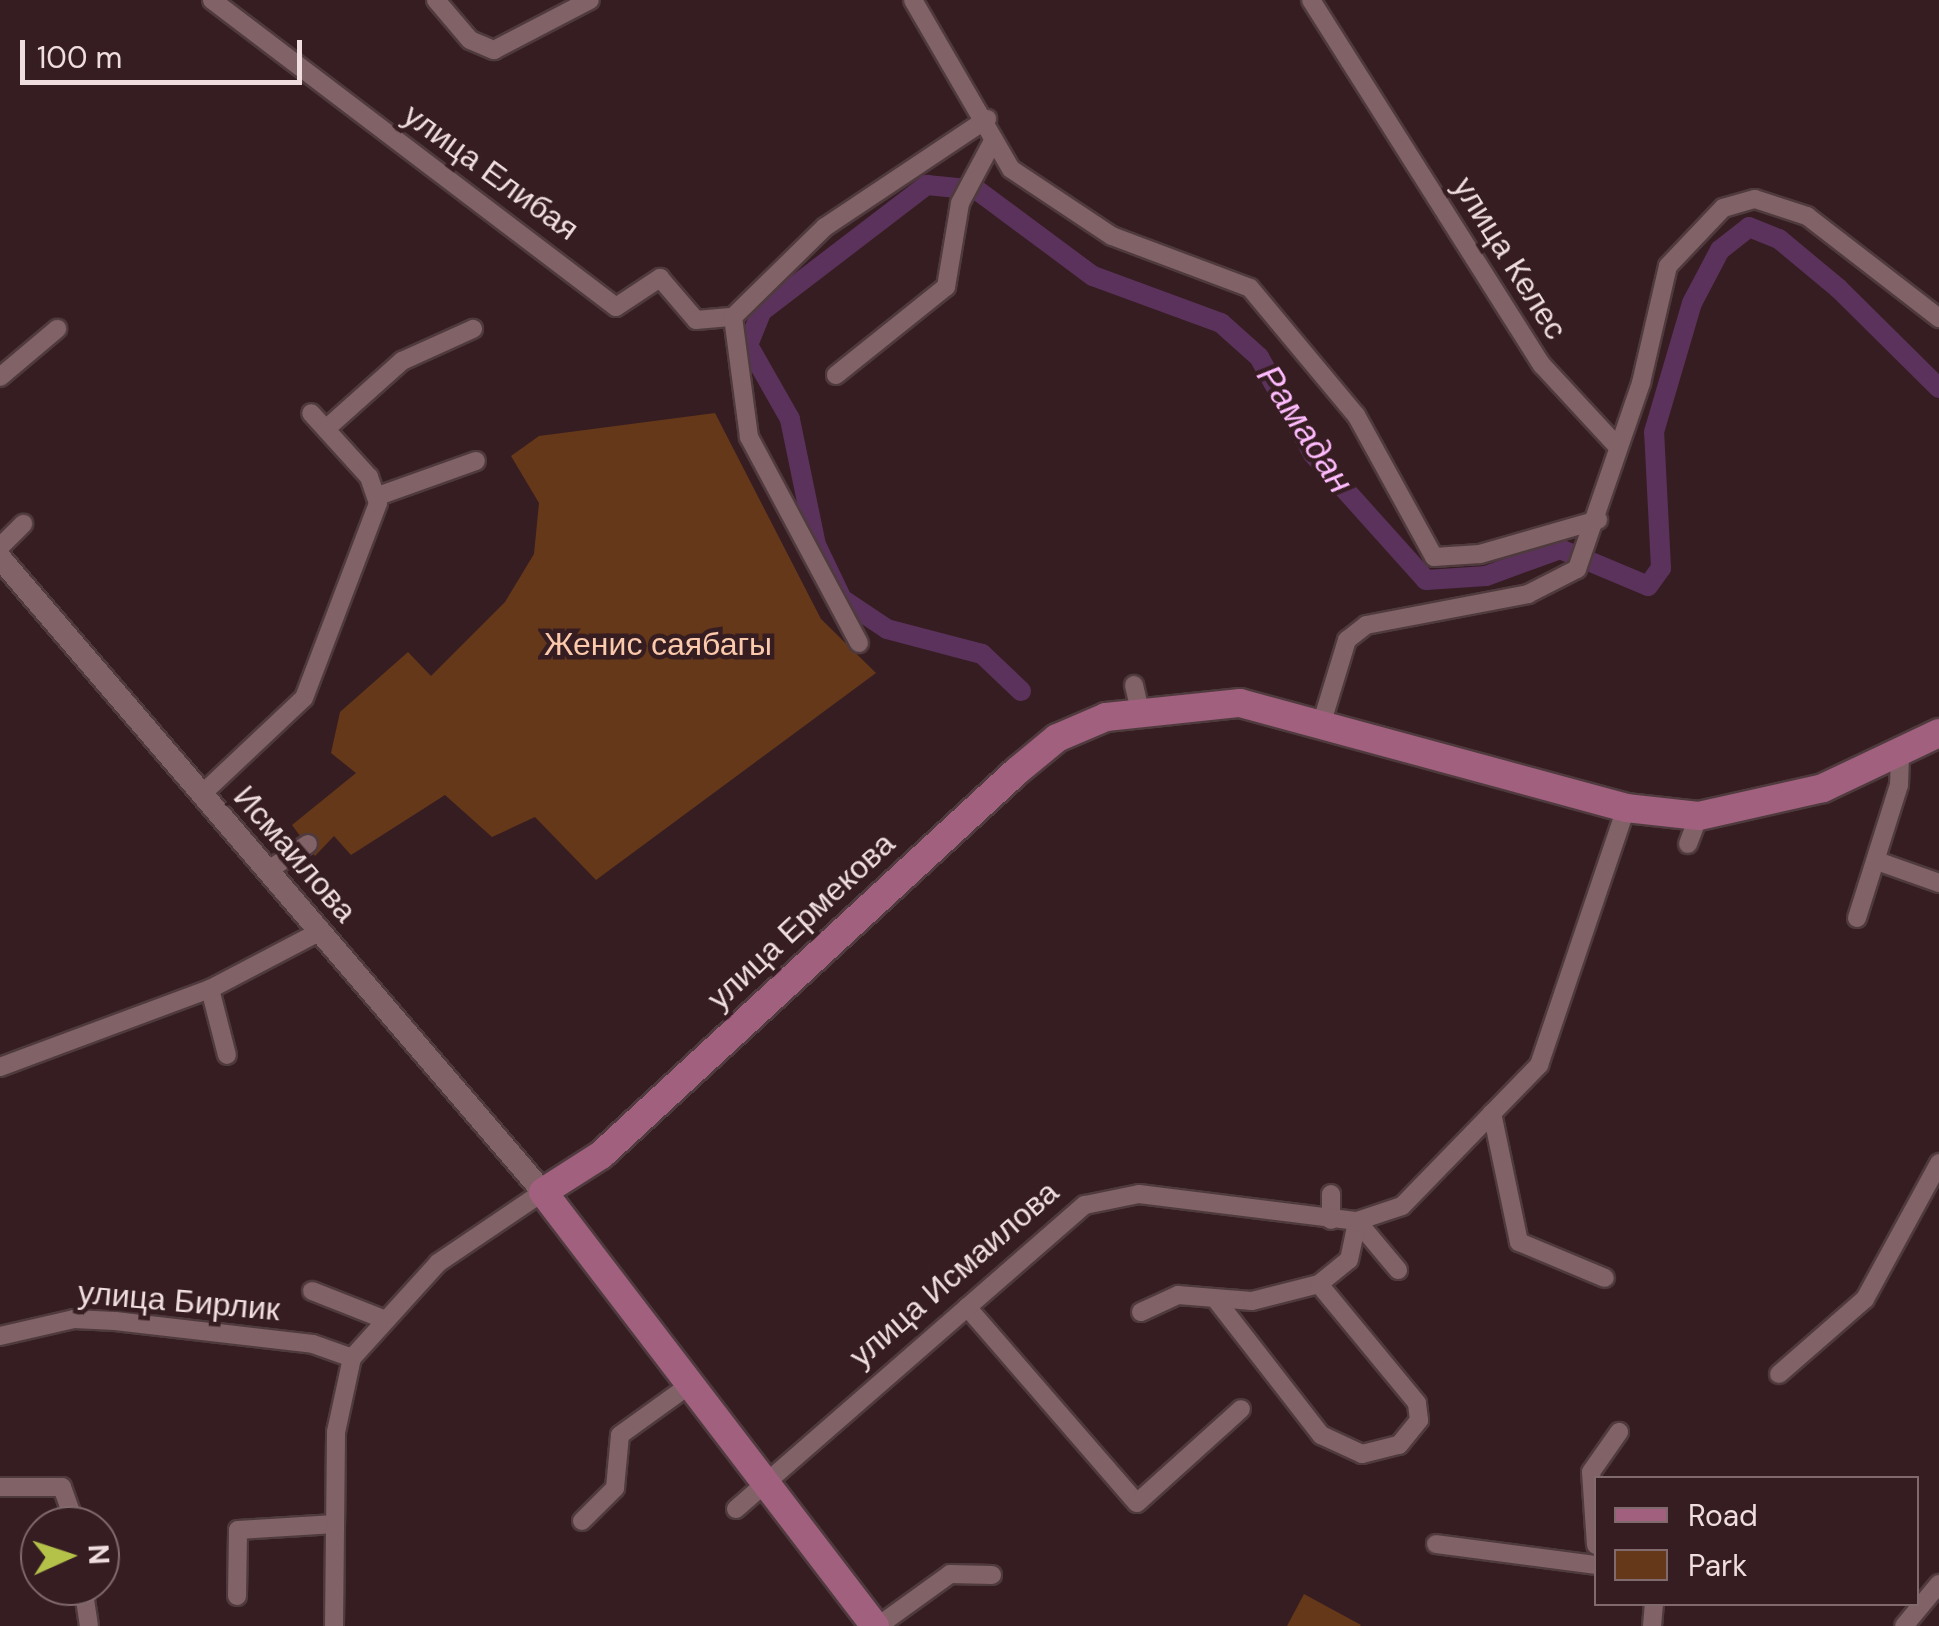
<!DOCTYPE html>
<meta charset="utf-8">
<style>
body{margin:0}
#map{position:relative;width:1939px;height:1626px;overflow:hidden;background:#361d21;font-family:"DM Sans",sans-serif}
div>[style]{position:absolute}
.green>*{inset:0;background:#65381a}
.canal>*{height:20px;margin:-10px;padding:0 10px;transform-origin:10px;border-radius:10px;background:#5b325c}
.roads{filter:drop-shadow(2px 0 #4f3a3e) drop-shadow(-2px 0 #4f3a3e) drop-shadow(0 2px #4f3a3e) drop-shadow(0 -2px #4f3a3e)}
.minor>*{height:18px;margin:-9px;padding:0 9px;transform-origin:9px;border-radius:9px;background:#816266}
.tertiary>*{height:22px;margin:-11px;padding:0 11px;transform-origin:11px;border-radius:11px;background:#816266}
.primary>*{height:28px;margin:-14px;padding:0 14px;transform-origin:14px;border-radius:14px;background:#a0607e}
span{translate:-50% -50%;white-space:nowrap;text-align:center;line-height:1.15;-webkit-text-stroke:9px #361d21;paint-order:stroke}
.street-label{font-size:32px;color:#efdddf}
.park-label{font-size:32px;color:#fbc9ab}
.water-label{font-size:35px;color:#febbfe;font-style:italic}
.legend{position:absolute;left:1594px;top:1476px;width:325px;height:130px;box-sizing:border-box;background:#361d21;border:2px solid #806a6d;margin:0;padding:12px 18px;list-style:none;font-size:30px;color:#efdddf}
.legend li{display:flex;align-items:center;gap:20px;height:50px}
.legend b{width:50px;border:2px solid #806a6d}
.north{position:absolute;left:20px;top:1506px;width:100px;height:100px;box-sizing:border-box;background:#361d21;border:2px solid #806a6d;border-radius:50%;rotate:87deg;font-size:28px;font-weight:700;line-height:40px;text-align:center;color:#efdddf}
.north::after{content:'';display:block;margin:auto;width:35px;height:45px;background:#b4c24a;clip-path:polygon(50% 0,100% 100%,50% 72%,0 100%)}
.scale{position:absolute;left:20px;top:40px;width:282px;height:45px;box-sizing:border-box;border:5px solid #efdddf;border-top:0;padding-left:12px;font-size:30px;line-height:35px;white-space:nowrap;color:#efdddf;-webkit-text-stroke:8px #361d21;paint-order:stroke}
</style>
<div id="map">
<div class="green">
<div style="clip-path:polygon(715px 413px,821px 619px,876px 673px,596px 880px,535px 817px,492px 837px,445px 795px,351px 855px,334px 836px,315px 856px,292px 825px,356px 773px,331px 753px,340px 712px,408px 652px,431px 676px,505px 602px,534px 554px,539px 503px,511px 456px,539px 436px)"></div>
<div style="clip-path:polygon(1304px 1594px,1361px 1625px,1360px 1626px,1287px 1626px)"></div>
</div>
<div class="canal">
<div style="left:1021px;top:691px;width:54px;rotate:-136.5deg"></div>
<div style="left:982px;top:654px;width:98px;rotate:-165.3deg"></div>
<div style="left:887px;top:629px;width:54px;rotate:-146.3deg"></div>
<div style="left:842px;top:599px;width:60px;rotate:-115.7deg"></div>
<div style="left:816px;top:545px;width:129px;rotate:-101.7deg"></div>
<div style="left:790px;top:419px;width:85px;rotate:-119.6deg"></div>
<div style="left:748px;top:345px;width:37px;rotate:-68deg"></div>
<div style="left:762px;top:311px;width:208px;rotate:-37.4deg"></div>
<div style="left:927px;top:185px;width:50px;rotate:5.7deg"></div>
<div style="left:977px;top:190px;width:144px;rotate:36.6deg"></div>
<div style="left:1093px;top:276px;width:136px;rotate:20.2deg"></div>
<div style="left:1221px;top:323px;width:51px;rotate:41.8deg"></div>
<div style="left:1259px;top:357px;width:111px;rotate:60.9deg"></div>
<div style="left:1313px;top:454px;width:169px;rotate:48.1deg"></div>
<div style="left:1426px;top:580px;width:60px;rotate:-3.8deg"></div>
<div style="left:1486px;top:576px;width:79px;rotate:-20deg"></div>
<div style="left:1560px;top:549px;width:95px;rotate:22.8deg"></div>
<div style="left:1648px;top:586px;width:22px;rotate:-54deg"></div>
<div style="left:1661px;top:568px;width:136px;rotate:-92.9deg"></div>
<div style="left:1654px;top:432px;width:134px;rotate:-73.6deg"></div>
<div style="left:1692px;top:303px;width:60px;rotate:-62.2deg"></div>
<div style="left:1720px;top:250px;width:37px;rotate:-38deg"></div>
<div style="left:1749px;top:227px;width:32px;rotate:22deg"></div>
<div style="left:1779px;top:239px;width:77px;rotate:39.7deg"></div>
<div style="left:1838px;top:288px;width:142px;rotate:44.7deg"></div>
</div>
<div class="roads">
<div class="minor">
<div style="left:212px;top:0;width:507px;rotate:37.23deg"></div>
<div style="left:616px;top:307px;width:53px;rotate:-33.4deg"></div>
<div style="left:660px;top:278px;width:55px;rotate:49.4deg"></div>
<div style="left:696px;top:320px;width:37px;rotate:-5deg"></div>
<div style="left:436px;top:0;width:52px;rotate:49.6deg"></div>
<div style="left:470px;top:40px;width:26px;rotate:23deg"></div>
<div style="left:494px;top:50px;width:108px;rotate:-27.5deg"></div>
<div style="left:913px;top:0;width:195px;rotate:59.9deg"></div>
<div style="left:1011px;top:169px;width:121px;rotate:33.6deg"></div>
<div style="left:1112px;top:236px;width:147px;rotate:20.6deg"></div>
<div style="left:1250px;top:288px;width:165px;rotate:50.2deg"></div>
<div style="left:1356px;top:415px;width:162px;rotate:61.2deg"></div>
<div style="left:1434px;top:557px;width:46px;rotate:-3.7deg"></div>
<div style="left:1480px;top:554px;width:123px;rotate:-16.1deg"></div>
<div style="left:1311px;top:0;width:432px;rotate:57.7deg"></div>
<div style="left:1542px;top:365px;width:110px;rotate:47.2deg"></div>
<div style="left:836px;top:375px;width:141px;rotate:-38.7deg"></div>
<div style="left:946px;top:287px;width:85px;rotate:-80.5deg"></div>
<div style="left:960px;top:203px;width:70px;rotate:-62deg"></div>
<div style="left:0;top:377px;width:75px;rotate:-40.1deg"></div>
<div style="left:327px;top:428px;width:101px;rotate:-41.8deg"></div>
<div style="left:402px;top:361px;width:78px;rotate:-24.3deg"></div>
<div style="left:378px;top:496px;width:104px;rotate:-19.7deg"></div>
<div style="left:0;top:547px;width:33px;rotate:-45deg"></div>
<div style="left:859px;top:643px;width:234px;rotate:-118.1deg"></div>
<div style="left:749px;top:437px;width:121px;rotate:-97.6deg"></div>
<div style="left:733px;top:317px;width:129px;rotate:-44.4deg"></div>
<div style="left:825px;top:227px;width:195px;rotate:-33.7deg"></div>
<div style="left:1134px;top:685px;width:26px;rotate:77deg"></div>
<div style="left:1321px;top:725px;width:89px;rotate:-73deg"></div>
<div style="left:1347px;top:640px;width:24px;rotate:-38deg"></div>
<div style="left:1366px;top:625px;width:165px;rotate:-10.8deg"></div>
<div style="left:1528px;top:594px;width:55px;rotate:-27deg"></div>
<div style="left:1577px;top:569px;width:197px;rotate:-71deg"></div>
<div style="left:1641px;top:383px;width:120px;rotate:-77deg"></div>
<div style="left:1668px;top:266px;width:80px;rotate:-46.5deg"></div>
<div style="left:1723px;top:208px;width:33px;rotate:-16deg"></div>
<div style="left:1755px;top:199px;width:55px;rotate:18.1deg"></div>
<div style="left:1807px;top:216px;width:167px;rotate:37.7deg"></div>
<div style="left:201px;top:795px;width:141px;rotate:-43.3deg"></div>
<div style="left:304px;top:698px;width:209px;rotate:-69.2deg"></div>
<div style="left:378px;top:503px;width:28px;rotate:-109deg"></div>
<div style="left:369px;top:477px;width:86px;rotate:-132.2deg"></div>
<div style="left:1688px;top:844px;width:30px;rotate:-69deg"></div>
<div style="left:1877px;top:861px;width:66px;rotate:19.5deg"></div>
<div style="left:267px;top:871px;width:49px;rotate:-33.4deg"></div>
<div style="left:1857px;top:918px;width:139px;rotate:-72.5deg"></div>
<div style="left:1899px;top:785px;width:33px;rotate:-88deg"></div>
<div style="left:210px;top:989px;width:68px;rotate:75.6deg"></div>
<div style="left:0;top:1067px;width:224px;rotate:-20.4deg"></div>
<div style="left:210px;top:989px;width:123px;rotate:-27.6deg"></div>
<div style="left:1492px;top:1113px;width:132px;rotate:78.2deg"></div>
<div style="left:1519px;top:1242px;width:93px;rotate:22.7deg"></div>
<div style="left:1331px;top:1220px;width:26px;rotate:-90deg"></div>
<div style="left:1357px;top:1221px;width:64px;rotate:50.1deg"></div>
<div style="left:312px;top:1291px;width:76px;rotate:21.5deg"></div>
<div style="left:1217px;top:1301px;width:170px;rotate:52.2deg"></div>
<div style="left:1321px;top:1435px;width:45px;rotate:24.9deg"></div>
<div style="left:1362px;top:1454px;width:38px;rotate:-14deg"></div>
<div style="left:1399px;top:1445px;width:32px;rotate:-51deg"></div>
<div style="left:1419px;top:1420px;width:17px;rotate:-97deg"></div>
<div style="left:1417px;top:1403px;width:154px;rotate:-129.5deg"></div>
<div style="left:967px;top:1307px;width:259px;rotate:49.1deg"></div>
<div style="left:1137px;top:1503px;width:140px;rotate:-42.1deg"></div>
<div style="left:1141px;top:1312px;width:41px;rotate:-24.7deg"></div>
<div style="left:1178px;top:1295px;width:74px;rotate:4.6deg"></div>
<div style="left:1252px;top:1301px;width:69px;rotate:-14.2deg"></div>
<div style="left:1319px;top:1284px;width:38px;rotate:-39deg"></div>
<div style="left:1349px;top:1260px;width:40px;rotate:-78deg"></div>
<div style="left:0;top:1336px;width:76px;rotate:-12.9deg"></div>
<div style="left:74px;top:1319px;width:41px;rotate:2.8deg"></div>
<div style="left:115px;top:1321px;width:199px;rotate:6.6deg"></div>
<div style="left:313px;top:1344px;width:41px;rotate:19.7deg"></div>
<div style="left:1779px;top:1374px;width:114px;rotate:-41.1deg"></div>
<div style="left:1865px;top:1299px;width:155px;rotate:-61.4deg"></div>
<div style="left:0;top:1487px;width:62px"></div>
<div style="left:62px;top:1487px;width:41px;rotate:70.3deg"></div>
<div style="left:736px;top:1509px;width:463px;rotate:-41.1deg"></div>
<div style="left:1085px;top:1205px;width:55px;rotate:-11.5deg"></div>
<div style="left:1139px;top:1194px;width:220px;rotate:7.1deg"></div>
<div style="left:1357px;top:1221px;width:47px;rotate:-18.4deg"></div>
<div style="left:1402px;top:1206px;width:197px;rotate:-45.8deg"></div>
<div style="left:1539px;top:1065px;width:271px;rotate:-71.3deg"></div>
<div style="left:582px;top:1521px;width:47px;rotate:-45deg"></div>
<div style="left:615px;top:1488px;width:53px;rotate:-84.6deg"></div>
<div style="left:620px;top:1435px;width:89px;rotate:-35.8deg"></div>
<div style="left:1436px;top:1544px;width:161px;rotate:7.5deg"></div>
<div style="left:1596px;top:1545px;width:73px;rotate:-93.9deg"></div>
<div style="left:1591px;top:1472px;width:49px;rotate:-55deg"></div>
<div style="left:83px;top:1586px;width:40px;rotate:81.5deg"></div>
<div style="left:237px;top:1596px;width:66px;rotate:-89.1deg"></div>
<div style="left:238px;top:1530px;width:97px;rotate:-3.5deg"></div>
<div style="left:334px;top:1626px;width:194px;rotate:-89.4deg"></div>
<div style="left:336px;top:1432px;width:76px;rotate:-77.8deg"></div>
<div style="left:352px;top:1358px;width:128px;rotate:-47.8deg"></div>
<div style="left:438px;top:1263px;width:127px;rotate:-34.1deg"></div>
<div style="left:878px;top:1626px;width:89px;rotate:-35.8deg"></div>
<div style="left:950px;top:1574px;width:42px;rotate:1.4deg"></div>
<div style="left:1652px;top:1626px;width:22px;rotate:-85deg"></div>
<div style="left:1904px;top:1626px;width:55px;rotate:-50.2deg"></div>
</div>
<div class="tertiary">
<div style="left:0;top:558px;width:835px;rotate:49.42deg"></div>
</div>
<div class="primary">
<div style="left:875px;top:1626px;width:546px;rotate:-127.42deg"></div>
<div style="left:543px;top:1192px;width:69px;rotate:-32.5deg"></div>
<div style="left:601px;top:1155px;width:566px;rotate:-42.71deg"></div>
<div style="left:1017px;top:771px;width:52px;rotate:-39.5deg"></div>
<div style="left:1057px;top:738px;width:53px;rotate:-23.2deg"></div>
<div style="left:1106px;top:717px;width:135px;rotate:-6deg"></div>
<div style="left:1240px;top:703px;width:400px;rotate:15.2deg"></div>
<div style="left:1626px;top:808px;width:73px;rotate:6.3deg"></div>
<div style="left:1699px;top:816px;width:127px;rotate:-12.7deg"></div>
<div style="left:1823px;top:788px;width:128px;rotate:-25.4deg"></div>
</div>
</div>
<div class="street-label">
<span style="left:491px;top:172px;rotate:36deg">улица Елибая</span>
<span style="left:1510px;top:258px;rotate:58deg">улица Келес</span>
<span style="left:295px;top:854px;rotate:49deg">Исмаилова</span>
<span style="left:801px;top:921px;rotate:-43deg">улица Ермекова</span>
<span style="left:954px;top:1274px;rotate:-41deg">улица Исмаилова</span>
<span style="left:179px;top:1301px;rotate:5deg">улица Бирлик</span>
</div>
<div class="park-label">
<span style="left:658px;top:644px">Женис саябагы</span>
</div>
<div class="water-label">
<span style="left:1305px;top:429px;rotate:57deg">Рамадан</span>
</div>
<ul class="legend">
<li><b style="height:12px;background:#a0607e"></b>Road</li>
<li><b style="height:28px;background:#65381a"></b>Park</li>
</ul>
<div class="north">N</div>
<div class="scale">100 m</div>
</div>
